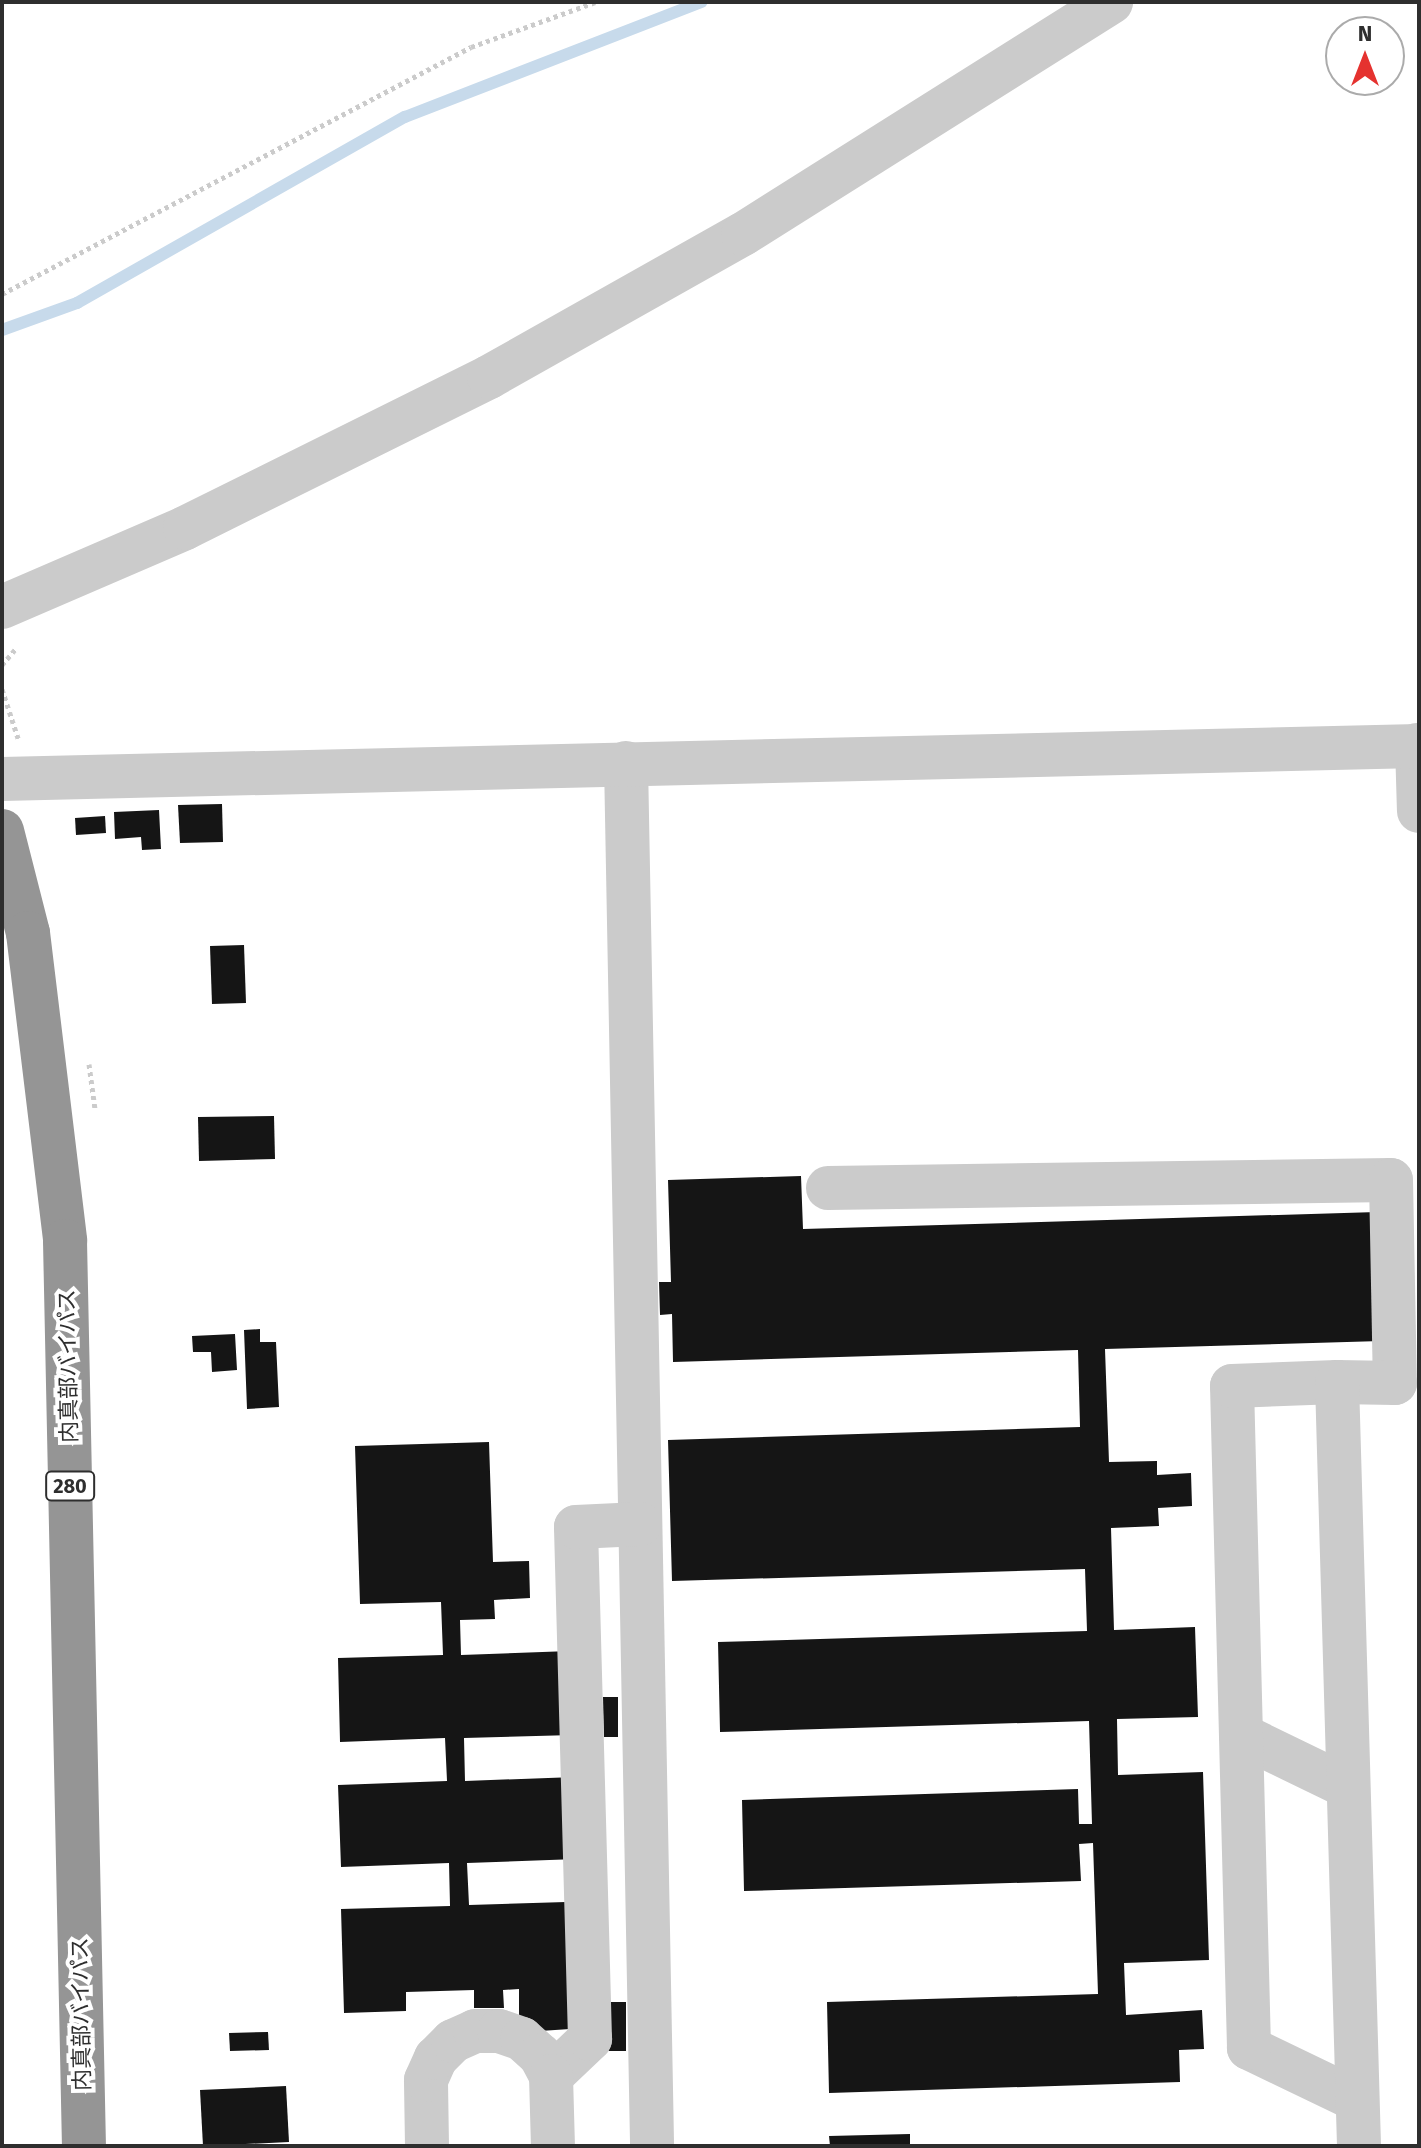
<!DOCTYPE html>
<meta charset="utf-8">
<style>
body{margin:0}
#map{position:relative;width:1421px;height:2148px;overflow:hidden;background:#fff;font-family:"Fira Sans","Noto Sans JP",sans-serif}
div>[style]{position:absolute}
.stream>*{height:12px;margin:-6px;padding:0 6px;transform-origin:6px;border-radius:6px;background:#c7daeb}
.building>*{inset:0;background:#151515}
.path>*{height:5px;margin-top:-2.5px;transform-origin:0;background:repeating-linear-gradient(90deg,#cbcbcb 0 4px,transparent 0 8px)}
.minor>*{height:44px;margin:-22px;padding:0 22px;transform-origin:22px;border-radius:22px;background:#cbcbcb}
.highway>*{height:44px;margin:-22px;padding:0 22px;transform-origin:22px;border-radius:22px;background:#959595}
span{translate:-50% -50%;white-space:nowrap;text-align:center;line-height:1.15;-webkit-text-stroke:8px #fff;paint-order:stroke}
.shield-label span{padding:2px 6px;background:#fff;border:2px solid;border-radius:6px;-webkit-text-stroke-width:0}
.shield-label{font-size:20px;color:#2e2e2e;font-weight:700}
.street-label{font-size:22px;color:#2e2e2e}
.frame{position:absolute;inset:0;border:4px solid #2e2e2e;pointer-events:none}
.north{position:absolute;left:1325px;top:16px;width:80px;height:80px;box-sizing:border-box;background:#fff;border:2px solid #ababab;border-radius:50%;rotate:0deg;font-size:22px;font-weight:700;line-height:32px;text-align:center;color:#2e2e2e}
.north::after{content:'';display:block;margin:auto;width:28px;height:36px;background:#e5322f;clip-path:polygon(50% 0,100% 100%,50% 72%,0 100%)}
</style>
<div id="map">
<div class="stream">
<div style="left:2px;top:330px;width:80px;rotate:-19.8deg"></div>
<div style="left:77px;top:303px;width:377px;rotate:-29.6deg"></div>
<div style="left:405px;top:117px;width:318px;rotate:-21.2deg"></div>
</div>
<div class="building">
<div style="clip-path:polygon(222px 804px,223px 842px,180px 843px,178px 805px)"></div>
<div style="clip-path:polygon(159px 810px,161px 849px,142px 850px,141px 837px,115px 839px,114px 812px)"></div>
<div style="clip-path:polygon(105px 816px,106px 833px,76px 835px,75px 818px)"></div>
<div style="clip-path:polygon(244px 945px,246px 1003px,212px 1004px,210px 946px)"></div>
<div style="clip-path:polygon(274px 1116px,275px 1159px,199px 1161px,198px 1117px)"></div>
<div style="clip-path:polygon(801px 1176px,803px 1229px,1377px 1212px,1381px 1341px,1105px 1349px,1109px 1462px,1157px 1461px,1157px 1475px,1191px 1473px,1192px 1506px,1158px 1508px,1159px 1526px,1111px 1528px,1114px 1630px,1195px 1627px,1198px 1717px,1117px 1719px,1118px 1775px,1203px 1772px,1209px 1960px,1124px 1963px,1126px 2015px,1202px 2010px,1204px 2049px,1179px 2050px,1180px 2082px,829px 2093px,827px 2002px,1098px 1994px,1093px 1843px,1079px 1844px,1081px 1881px,744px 1891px,742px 1800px,1078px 1789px,1079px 1824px,1092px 1824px,1089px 1721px,720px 1732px,718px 1642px,1087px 1631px,1085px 1569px,672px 1581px,668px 1440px,1080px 1427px,1078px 1350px,673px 1362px,672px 1314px,660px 1315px,659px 1282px,671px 1282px,668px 1180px)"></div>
<div style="clip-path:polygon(260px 1329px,260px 1342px,276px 1342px,279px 1407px,247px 1409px,244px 1330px)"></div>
<div style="clip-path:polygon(235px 1334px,237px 1370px,212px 1372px,211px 1352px,193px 1352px,192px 1336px)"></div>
<div style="clip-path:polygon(489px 1442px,493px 1562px,529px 1561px,530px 1598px,494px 1600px,495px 1619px,460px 1620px,461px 1655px,570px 1651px,573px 1735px,464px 1738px,465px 1781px,575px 1777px,577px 1859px,467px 1863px,469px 1905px,566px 1902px,570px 2029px,540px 2031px,519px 2015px,519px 1989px,503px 1990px,504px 2008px,474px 2008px,474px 1990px,406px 1992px,406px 2011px,344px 2013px,341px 1909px,450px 1906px,449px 1863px,341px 1867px,338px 1785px,447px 1781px,445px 1738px,340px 1742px,338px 1658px,443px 1655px,441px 1602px,360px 1604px,355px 1446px)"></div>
<div style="clip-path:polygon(603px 1697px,618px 1697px,618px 1737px,604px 1737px)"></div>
<div style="clip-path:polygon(608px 2002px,626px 2002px,626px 2051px,608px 2051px)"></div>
<div style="clip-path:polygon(268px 2032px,269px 2050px,230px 2051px,229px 2033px)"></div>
<div style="clip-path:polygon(286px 2086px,289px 2142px,203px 2146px,200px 2090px)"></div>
<div style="clip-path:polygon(910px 2134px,910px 2146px,830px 2146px,829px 2136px)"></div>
</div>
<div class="path">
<div style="left:2px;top:294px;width:530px;rotate:-27.77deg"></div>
<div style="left:471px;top:47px;width:132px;rotate:-19.9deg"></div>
<div style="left:2px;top:665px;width:23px;rotate:-50deg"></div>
<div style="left:2px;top:689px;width:52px;rotate:71.9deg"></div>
<div style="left:89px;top:1064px;width:45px;rotate:82.4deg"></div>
</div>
<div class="minor">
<div style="left:2px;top:607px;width:199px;rotate:-23.3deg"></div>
<div style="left:185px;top:528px;width:339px;rotate:-26.4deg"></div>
<div style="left:489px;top:377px;width:291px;rotate:-29.4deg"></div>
<div style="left:743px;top:234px;width:435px;rotate:-32.2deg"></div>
<div style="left:1417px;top:745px;width:66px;rotate:88.3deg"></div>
<div style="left:626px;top:763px;width:1383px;rotate:88.92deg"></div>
<div style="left:2px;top:779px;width:1417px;rotate:-1.33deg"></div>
<div style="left:828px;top:1188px;width:563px;rotate:-0.81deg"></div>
<div style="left:1391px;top:1180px;width:203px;rotate:88.9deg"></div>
<div style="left:1395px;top:1383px;width:58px;rotate:-179deg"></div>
<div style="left:1241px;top:1735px;width:119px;rotate:25.9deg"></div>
<div style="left:551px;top:2076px;width:54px;rotate:-43.5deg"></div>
<div style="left:590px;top:2039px;width:512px;rotate:-91.57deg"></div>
<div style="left:576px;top:1527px;width:64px;rotate:-2.7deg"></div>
<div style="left:1357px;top:2100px;width:120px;rotate:-154.3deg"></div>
<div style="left:1249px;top:2048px;width:662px;rotate:-91.47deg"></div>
<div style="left:1232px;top:1386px;width:105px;rotate:-2.2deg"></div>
<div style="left:1337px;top:1382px;width:764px;rotate:88.35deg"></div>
<div style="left:427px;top:2146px;width:66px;rotate:-90.9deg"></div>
<div style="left:426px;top:2080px;width:24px;rotate:-66deg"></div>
<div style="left:436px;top:2058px;width:24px;rotate:-45deg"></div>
<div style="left:453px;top:2041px;width:24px;rotate:-24deg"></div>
<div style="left:475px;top:2031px;width:24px"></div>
<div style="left:499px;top:2031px;width:24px;rotate:19deg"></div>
<div style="left:522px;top:2039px;width:24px;rotate:42deg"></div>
<div style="left:540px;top:2055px;width:24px;rotate:62deg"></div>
<div style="left:551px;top:2076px;width:70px;rotate:88.4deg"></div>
</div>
<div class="highway">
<div style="left:2px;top:831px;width:105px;rotate:75.7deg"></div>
<div style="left:28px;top:933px;width:310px;rotate:83.1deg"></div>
<div style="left:65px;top:1241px;width:905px;rotate:88.8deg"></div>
</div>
<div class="shield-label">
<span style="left:70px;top:1486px">280</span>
</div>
<div class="street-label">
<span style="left:68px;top:1366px;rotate:-91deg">内真部バイパス</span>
<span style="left:81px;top:2014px;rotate:-91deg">内真部バイパス</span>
</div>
<div class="frame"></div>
<div class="north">N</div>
</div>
